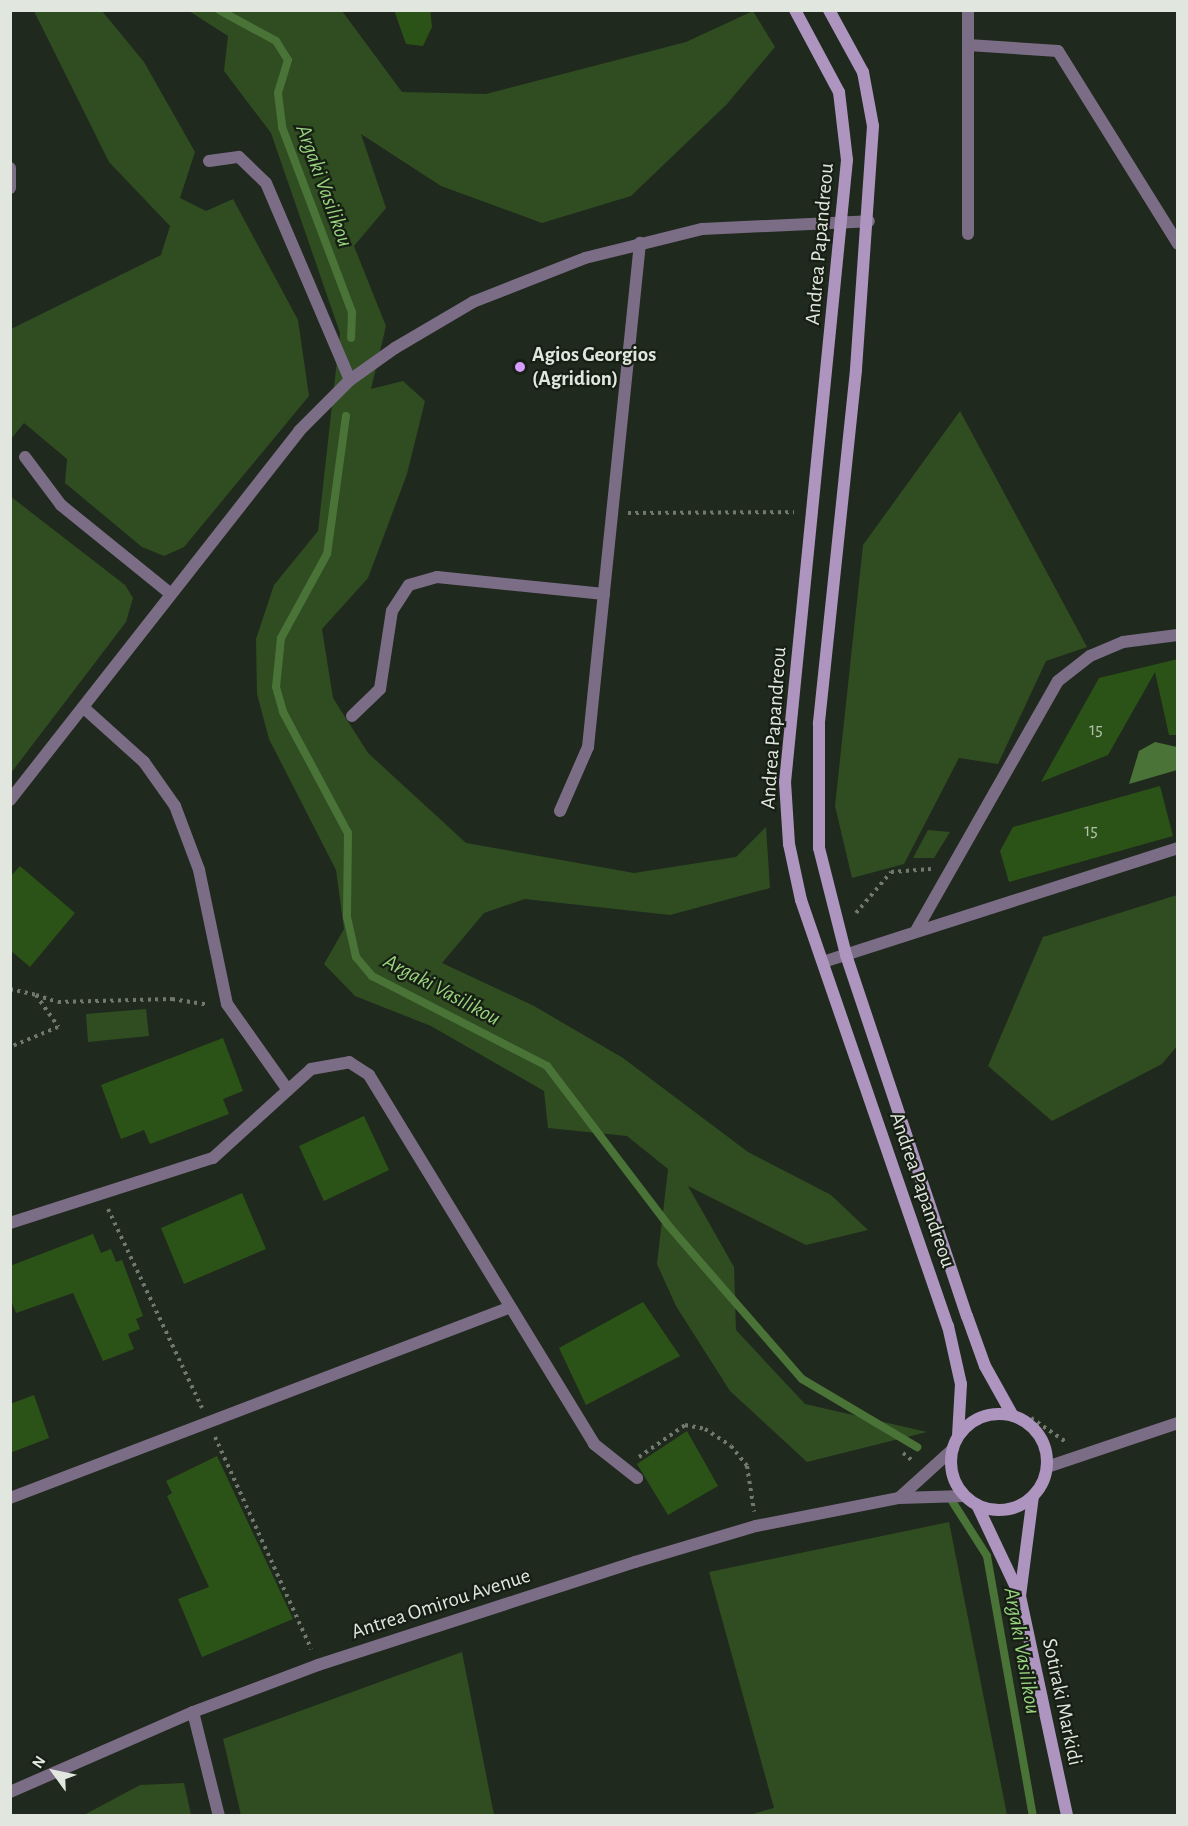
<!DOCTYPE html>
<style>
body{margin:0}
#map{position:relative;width:1188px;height:1826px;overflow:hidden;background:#20291d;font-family:"Alegreya Sans",sans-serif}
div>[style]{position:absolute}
.green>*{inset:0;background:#2f4d21}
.water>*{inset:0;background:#4a7338}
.stream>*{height:8px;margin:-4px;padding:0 4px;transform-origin:4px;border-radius:4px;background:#4a7338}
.building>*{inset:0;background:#2c5317}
.path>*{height:4px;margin-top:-2px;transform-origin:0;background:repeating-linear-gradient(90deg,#71796f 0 3px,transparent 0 7.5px)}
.street>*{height:12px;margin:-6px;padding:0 6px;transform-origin:6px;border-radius:6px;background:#7c6d87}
.secondary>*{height:12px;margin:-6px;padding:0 6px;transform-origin:6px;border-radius:6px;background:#ad95bf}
.secondary>.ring{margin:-6px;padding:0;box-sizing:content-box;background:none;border:12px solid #ad95bf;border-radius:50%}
.dots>*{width:16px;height:16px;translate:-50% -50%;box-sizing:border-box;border:3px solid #171f14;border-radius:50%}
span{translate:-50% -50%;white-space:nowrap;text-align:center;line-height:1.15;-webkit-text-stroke:4.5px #171f14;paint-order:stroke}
.number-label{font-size:18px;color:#b4c2ad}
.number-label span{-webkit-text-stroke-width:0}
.street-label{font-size:21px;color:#e1e7df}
.poi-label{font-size:21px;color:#e1e7df;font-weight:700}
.left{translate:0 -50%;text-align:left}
.water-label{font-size:22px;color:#99d47f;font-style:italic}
.frame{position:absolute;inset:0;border:12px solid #e1e7df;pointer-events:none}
.north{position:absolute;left:24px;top:1742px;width:60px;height:60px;-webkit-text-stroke:4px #171f14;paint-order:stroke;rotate:303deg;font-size:16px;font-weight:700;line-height:24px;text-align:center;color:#e1e7df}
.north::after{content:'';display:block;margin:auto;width:21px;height:27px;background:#e1e7df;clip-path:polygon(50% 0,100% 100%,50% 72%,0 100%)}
</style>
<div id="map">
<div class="green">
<div style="clip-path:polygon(34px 11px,102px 11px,144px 62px,195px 152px,180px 198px,206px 211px,233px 199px,298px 320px,309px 396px,184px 547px,164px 556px,142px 547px,65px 483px,67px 459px,24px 423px,11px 439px,11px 329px,161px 255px,170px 226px,109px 162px)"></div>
<div style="clip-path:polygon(189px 11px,342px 11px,402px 92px,486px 94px,686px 42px,753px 11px,775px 47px,727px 104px,631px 196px,542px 223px,441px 186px,361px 134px,386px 208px,354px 246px,386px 326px,371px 389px,403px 381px,425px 401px,407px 474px,368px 578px,322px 629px,333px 698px,368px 753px,466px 843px,634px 873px,736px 857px,766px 827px,770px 888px,670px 915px,525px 899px,484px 913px,442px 963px,534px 1006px,623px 1058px,748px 1152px,831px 1195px,868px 1230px,806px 1245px,688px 1186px,734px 1267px,736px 1330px,805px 1404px,927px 1432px,807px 1462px,730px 1391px,676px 1306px,657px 1264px,668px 1169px,627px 1136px,548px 1128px,544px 1091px,431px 1026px,355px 996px,324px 964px,344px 929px,336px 870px,269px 739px,257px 694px,256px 639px,274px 585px,318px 531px,340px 333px,271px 133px,224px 71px,228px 36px)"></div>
<div style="clip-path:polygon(960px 411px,1087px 647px,1046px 661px,998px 764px,959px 758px,904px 864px,852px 878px,835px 806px,863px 545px)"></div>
<div style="clip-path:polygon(10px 496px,125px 585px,133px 598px,126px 622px,11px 773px)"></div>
<div style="clip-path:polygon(928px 830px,950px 832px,934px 858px,913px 858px)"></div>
<div style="clip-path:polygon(1177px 895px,1177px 1046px,1162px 1064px,1052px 1121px,988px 1066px,1043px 937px)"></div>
<div style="clip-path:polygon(146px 1009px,149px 1036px,88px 1042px,86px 1014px)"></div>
<div style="clip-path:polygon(949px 1522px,1007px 1815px,749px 1815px,774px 1808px,709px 1572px)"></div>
<div style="clip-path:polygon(462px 1652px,494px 1815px,241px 1815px,223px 1739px)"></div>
<div style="clip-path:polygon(184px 1783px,191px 1815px,84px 1815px,140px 1785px)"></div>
</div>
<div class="water">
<div style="clip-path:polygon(1155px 742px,1177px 747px,1177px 770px,1129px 784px,1139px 751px)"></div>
</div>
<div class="stream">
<div style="left:219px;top:10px;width:65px;rotate:28.5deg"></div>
<div style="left:276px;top:41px;width:22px;rotate:58deg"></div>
<div style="left:288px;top:60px;width:34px;rotate:107deg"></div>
<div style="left:278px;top:93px;width:34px;rotate:83deg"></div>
<div style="left:282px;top:127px;width:198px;rotate:69.3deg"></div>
<div style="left:352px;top:312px;width:26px;rotate:92deg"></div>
<div style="left:346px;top:416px;width:139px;rotate:97.8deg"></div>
<div style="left:327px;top:554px;width:96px;rotate:118.7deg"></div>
<div style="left:281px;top:638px;width:49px;rotate:95.8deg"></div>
<div style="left:276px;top:687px;width:26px;rotate:74deg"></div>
<div style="left:283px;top:712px;width:137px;rotate:61.8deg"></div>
<div style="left:348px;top:833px;width:84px;rotate:90.7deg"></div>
<div style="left:347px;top:917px;width:41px;rotate:77.3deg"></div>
<div style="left:356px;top:957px;width:25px;rotate:50deg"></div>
<div style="left:372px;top:976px;width:197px;rotate:27.2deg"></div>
<div style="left:547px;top:1066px;width:200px;rotate:52.7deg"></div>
<div style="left:668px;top:1225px;width:204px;rotate:49deg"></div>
<div style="left:802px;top:1379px;width:134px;rotate:30.6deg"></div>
<div style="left:952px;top:1501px;width:65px;rotate:57.5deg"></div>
<div style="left:987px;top:1556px;width:264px;rotate:80deg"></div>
</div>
<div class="building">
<div style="clip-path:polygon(394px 10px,430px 10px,432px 27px,423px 46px,406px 44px)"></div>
<div style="clip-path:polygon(1178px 659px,1178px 735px,1169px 735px,1155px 672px,1108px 755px,1041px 782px,1099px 678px)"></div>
<div style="clip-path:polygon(1160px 786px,1173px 836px,1009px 882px,1000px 851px,1013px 827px)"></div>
<div style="clip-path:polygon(20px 866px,75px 913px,30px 967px,10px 950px,10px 877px)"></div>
<div style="clip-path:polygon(223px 1038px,243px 1091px,223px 1099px,229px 1114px,150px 1144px,144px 1130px,121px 1139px,101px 1085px)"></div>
<div style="clip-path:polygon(364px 1116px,389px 1170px,324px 1201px,299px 1146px)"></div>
<div style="clip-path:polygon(242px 1193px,266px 1249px,184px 1284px,161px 1228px)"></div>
<div style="clip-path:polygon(93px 1234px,101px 1253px,111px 1249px,116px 1262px,122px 1260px,143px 1316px,136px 1319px,140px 1329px,128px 1334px,134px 1349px,103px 1361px,73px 1293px,16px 1313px,10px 1298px,10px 1266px)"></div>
<div style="clip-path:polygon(643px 1302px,680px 1356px,586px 1405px,559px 1348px)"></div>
<div style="clip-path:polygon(34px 1395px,49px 1438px,10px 1453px,10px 1404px)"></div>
<div style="clip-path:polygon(687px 1431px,718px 1486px,668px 1515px,637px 1464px)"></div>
<div style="clip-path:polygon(217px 1456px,293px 1619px,202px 1657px,178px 1599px,209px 1587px,167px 1496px,172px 1493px,166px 1481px)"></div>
</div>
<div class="path">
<div style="left:628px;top:513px;width:166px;rotate:-0.3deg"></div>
<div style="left:856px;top:913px;width:54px;rotate:-49.5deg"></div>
<div style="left:891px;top:872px;width:40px;rotate:-4.3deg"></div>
<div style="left:10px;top:989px;width:27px;rotate:13deg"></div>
<div style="left:36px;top:995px;width:39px;rotate:55deg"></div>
<div style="left:58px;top:1027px;width:52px;rotate:157.4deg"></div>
<div style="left:36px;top:995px;width:23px;rotate:18deg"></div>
<div style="left:58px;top:1002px;width:114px;rotate:-1.5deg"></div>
<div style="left:172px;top:999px;width:37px;rotate:9deg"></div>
<div style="left:108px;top:1209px;width:220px;rotate:64.7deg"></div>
<div style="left:1031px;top:1418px;width:42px;rotate:34.4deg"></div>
<div style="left:215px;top:1437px;width:233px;rotate:65.6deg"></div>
<div style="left:903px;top:1453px;width:13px;rotate:39deg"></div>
<div style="left:639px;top:1457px;width:56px;rotate:-34.8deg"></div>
<div style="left:685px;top:1425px;width:20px;rotate:11deg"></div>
<div style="left:705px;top:1429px;width:31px;rotate:33deg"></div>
<div style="left:731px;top:1446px;width:26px;rotate:51deg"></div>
<div style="left:747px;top:1466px;width:46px;rotate:81.2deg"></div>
</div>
<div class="street">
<div style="left:968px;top:10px;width:224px;rotate:90deg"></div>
<div style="left:968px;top:45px;width:90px;rotate:3.8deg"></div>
<div style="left:1058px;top:51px;width:227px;rotate:58.1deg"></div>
<div style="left:209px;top:161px;width:30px;rotate:-8deg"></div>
<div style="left:239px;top:157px;width:37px;rotate:44deg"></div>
<div style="left:266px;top:183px;width:214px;rotate:66.9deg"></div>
<div style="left:10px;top:168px;width:20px;rotate:90deg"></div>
<div style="left:25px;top:457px;width:60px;rotate:53.1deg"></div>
<div style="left:61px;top:505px;width:141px;rotate:39deg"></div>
<div style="left:84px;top:708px;width:81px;rotate:42deg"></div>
<div style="left:144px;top:762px;width:54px;rotate:54.8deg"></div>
<div style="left:175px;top:806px;width:68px;rotate:69.4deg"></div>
<div style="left:199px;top:870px;width:137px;rotate:78.2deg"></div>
<div style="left:227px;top:1004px;width:105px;rotate:54.7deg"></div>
<div style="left:352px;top:716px;width:39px;rotate:-44deg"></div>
<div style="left:380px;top:689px;width:79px;rotate:-81.3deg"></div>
<div style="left:392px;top:611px;width:31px;rotate:-57deg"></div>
<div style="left:409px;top:585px;width:29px;rotate:-16deg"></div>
<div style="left:437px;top:577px;width:168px;rotate:5.8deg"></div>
<div style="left:10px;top:800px;width:469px;rotate:-51.9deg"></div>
<div style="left:299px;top:431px;width:72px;rotate:-45deg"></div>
<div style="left:350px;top:380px;width:55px;rotate:-35.4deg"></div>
<div style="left:395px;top:348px;width:91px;rotate:-30.5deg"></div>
<div style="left:473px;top:302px;width:120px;rotate:-21.4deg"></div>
<div style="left:585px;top:258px;width:121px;rotate:-13.9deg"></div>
<div style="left:702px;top:229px;width:167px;rotate:-2.7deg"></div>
<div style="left:560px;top:811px;width:70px;rotate:-66.4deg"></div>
<div style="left:588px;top:747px;width:507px;rotate:-84.11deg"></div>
<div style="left:917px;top:929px;width:285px;rotate:-60.4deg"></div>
<div style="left:1058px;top:681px;width:41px;rotate:-38deg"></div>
<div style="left:1090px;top:656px;width:36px;rotate:-23deg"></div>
<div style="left:1123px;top:642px;width:55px;rotate:-7.3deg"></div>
<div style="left:823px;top:962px;width:373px;rotate:-17.8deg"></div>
<div style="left:10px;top:1223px;width:213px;rotate:-17.8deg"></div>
<div style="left:213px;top:1158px;width:132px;rotate:-42.2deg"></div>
<div style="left:311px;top:1069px;width:39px;rotate:-10deg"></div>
<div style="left:349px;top:1062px;width:24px;rotate:33deg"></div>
<div style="left:369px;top:1075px;width:432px;rotate:58.6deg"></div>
<div style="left:594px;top:1444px;width:55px;rotate:38.3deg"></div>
<div style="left:1047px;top:1467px;width:138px;rotate:-18.6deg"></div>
<div style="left:10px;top:1498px;width:533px;rotate:-20.88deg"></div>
<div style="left:899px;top:1498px;width:72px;rotate:-42.2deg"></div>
<div style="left:193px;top:1712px;width:107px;rotate:76deg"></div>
<div style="left:10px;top:1792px;width:200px;rotate:-23.6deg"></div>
<div style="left:193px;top:1712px;width:134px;rotate:-20.6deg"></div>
<div style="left:318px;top:1665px;width:333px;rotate:-18deg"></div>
<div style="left:635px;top:1562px;width:126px;rotate:-16.6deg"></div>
<div style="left:756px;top:1526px;width:146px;rotate:-11.1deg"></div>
<div style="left:899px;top:1498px;width:65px;rotate:-1.8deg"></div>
</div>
<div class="secondary">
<div style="left:795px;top:10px;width:93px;rotate:61.8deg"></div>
<div style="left:839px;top:92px;width:68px;rotate:83.3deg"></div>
<div style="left:847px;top:160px;width:625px;rotate:95.69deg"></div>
<div style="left:785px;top:782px;width:62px;rotate:86.3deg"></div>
<div style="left:789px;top:844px;width:57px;rotate:77.9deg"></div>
<div style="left:801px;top:900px;width:451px;rotate:71deg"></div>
<div style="left:948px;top:1326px;width:59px;rotate:77.4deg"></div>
<div style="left:961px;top:1384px;width:52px;rotate:93.3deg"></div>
<div style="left:829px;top:10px;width:71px;rotate:61.3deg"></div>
<div style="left:863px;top:72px;width:55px;rotate:79.5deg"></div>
<div style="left:873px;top:126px;width:245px;rotate:94deg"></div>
<div style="left:856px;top:370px;width:356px;rotate:96deg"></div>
<div style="left:819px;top:724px;width:124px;rotate:90deg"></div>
<div style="left:819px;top:848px;width:110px;rotate:75.8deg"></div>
<div style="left:846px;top:955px;width:381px;rotate:71.5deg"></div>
<div style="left:967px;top:1316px;width:53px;rotate:70.2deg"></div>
<div style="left:985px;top:1366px;width:57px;rotate:60.8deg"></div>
<div class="ring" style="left:951px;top:1414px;width:84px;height:84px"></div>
<div style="left:978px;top:1507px;width:98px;rotate:64.7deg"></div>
<div style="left:1020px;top:1596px;width:225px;rotate:77.9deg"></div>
<div style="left:1020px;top:1596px;width:101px;rotate:-82.6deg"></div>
</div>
<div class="dots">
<div style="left:520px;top:367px;background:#d59cfb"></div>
</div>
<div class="number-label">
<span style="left:1096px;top:730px">15</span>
<span style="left:1091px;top:831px">15</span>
</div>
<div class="street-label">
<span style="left:820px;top:244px;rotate:-85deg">Andrea Papandreou</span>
<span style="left:774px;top:728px;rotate:-86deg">Andrea Papandreou</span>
<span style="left:922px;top:1190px;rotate:71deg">Andrea Papandreou</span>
<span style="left:441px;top:1604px;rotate:-18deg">Antrea Omirou Avenue</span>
<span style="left:1062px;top:1702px;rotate:78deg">Sotiraki Markidi</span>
</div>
<div class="poi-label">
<span class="left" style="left:532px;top:367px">Agios Georgios<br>(Agridion)</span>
</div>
<div class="water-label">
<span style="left:324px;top:186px;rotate:70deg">Argaki Vasilikou</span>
<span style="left:442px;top:990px;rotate:28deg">Argaki Vasilikou</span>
<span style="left:1022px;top:1651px;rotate:80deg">Argaki Vasilikou</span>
</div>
<div class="frame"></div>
<div class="north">N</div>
</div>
